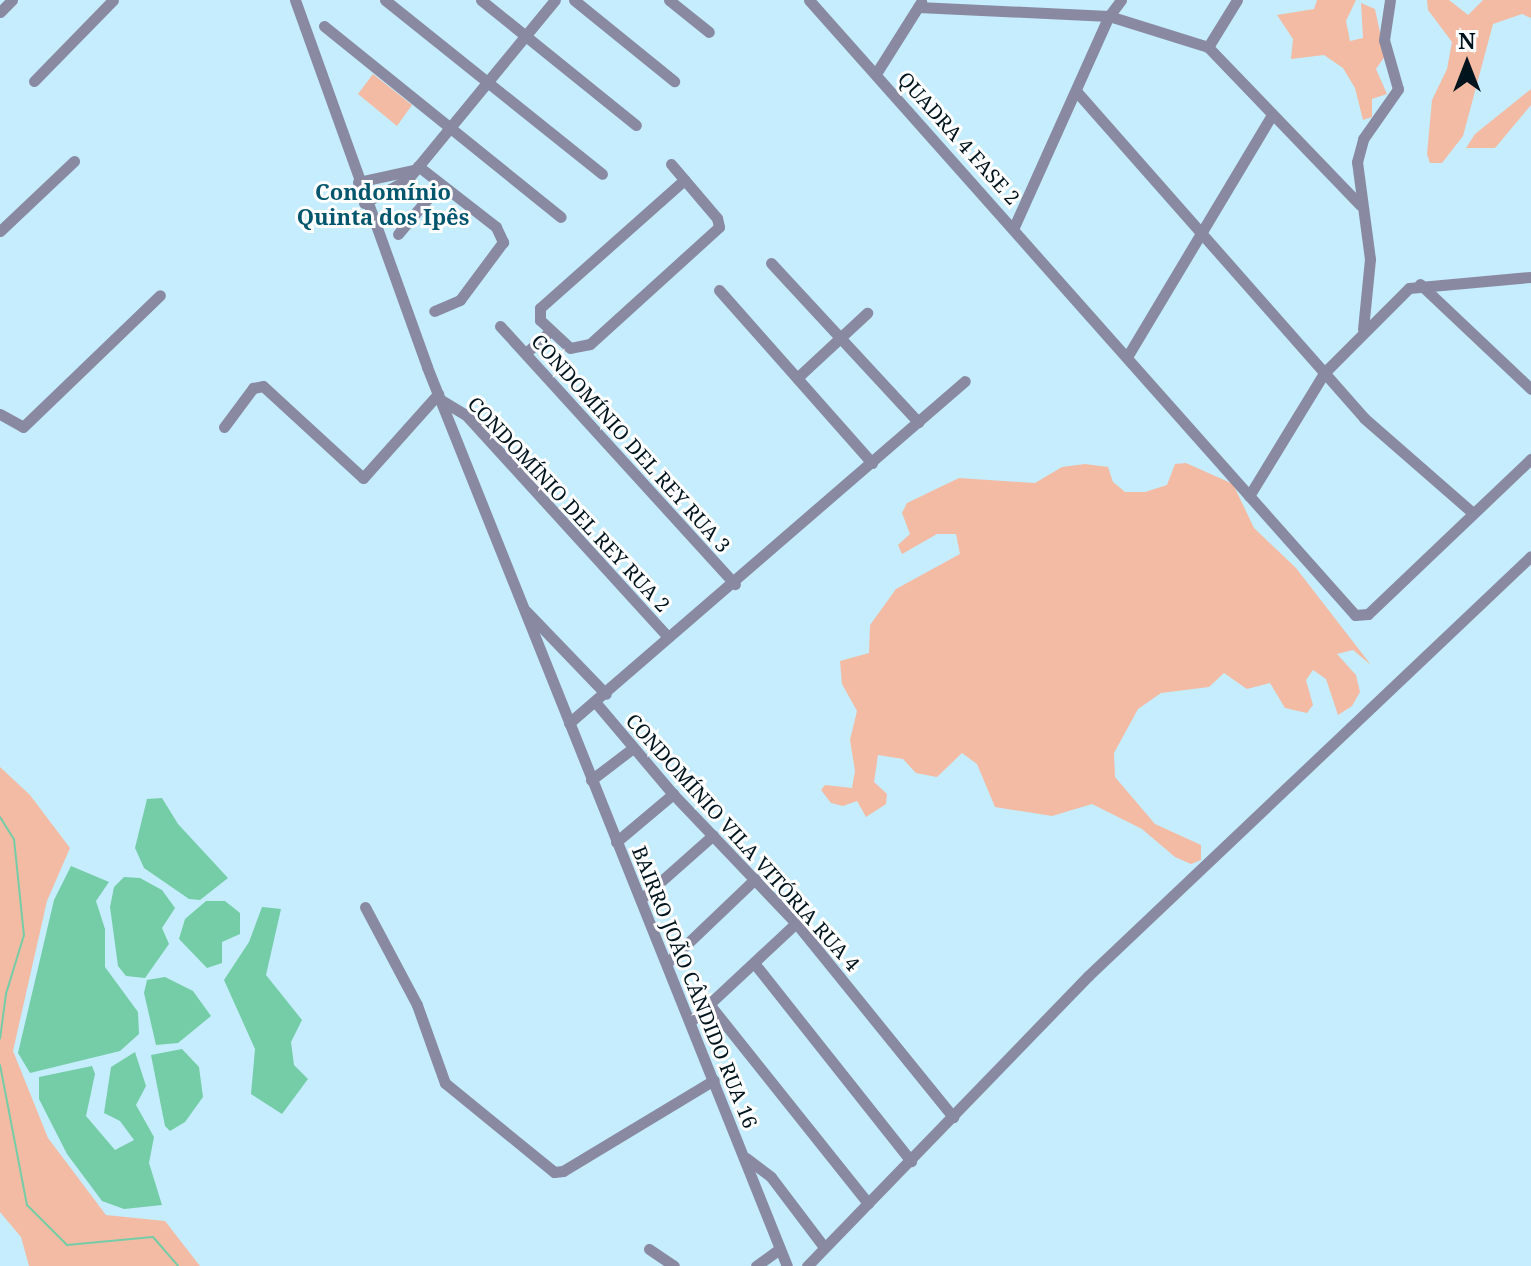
<!DOCTYPE html>
<meta charset="utf-8">
<style>
body{margin:0}
#map{position:relative;width:1531px;height:1266px;overflow:hidden;background:#c5edfd;font-family:"Noto Serif",serif}
div>[style]{position:absolute}
.green>*{inset:0;background:#f3bba4}
.water>*{inset:0;background:#74cda6}
.stream>*{height:2px;margin:-1px;padding:0 1px;transform-origin:1px;border-radius:1px;background:#74cda6}
.minor>*{height:11px;margin:-5.5px;padding:0 5.5px;transform-origin:5.5px;border-radius:5.5px;background:#898aa2}
span{translate:-50% -50%;white-space:nowrap;text-align:center;line-height:1.15;-webkit-text-stroke:6px #fff;paint-order:stroke}
.street-label{font-size:20px;color:#00141d}
.neighbourhood-label{font-size:22px;color:#01566d;font-weight:700}
.north{position:absolute;left:1427px;top:24px;width:80px;height:80px;-webkit-text-stroke:6px #fff;paint-order:stroke;rotate:0deg;font-size:22px;font-weight:700;line-height:32px;text-align:center;color:#00141d}
.north::after{content:'';display:block;margin:auto;width:28px;height:36px;background:#00141d;clip-path:polygon(50% 0,100% 100%,50% 72%,0 100%)}
</style>
<div id="map">
<div class="green">
<div style="clip-path:polygon(1317px 0,1356px 0,1346px 21px,1350px 41px,1363px 38px,1361px 3px,1375px 9px,1385px 56px,1376px 69px,1387px 94px,1372px 99px,1372px 117px,1363px 120px,1355px 88px,1343px 68px,1324px 55px,1291px 59px,1293px 39px,1277px 15px,1314px 9px)"></div>
<div style="clip-path:polygon(1427px 0,1449px 0,1468px 15px,1483px 0,1531px 0,1531px 18px,1522px 14px,1493px 24px,1463px 136px,1442px 163px,1430px 163px,1427px 154px,1432px 100px,1447px 69px,1452px 42px,1428px 10px)"></div>
<div style="clip-path:polygon(373px 74px,412px 105px,397px 126px,358px 94px)"></div>
<div style="clip-path:polygon(1531px 89px,1531px 105px,1495px 148px,1466px 148px,1475px 134px)"></div>
<div style="clip-path:polygon(1186px 463px,1233px 484px,1254px 528px,1296px 568px,1371px 665px,1353px 650px,1337px 654px,1356px 675px,1360px 692px,1352px 706px,1338px 715px,1326px 679px,1313px 670px,1306px 680px,1313px 705px,1307px 713px,1285px 708px,1270px 683px,1247px 689px,1224px 673px,1209px 687px,1161px 693px,1138px 709px,1114px 753px,1115px 777px,1155px 824px,1201px 845px,1201px 860px,1191px 864px,1175px 857px,1142px 829px,1092px 804px,1052px 816px,995px 807px,977px 764px,962px 753px,937px 777px,916px 773px,903px 759px,878px 755px,874px 782px,887px 794px,886px 804px,866px 817px,857px 801px,843px 806px,831px 803px,821px 790px,825px 785px,852px 788px,855px 771px,850px 740px,857px 711px,842px 684px,840px 661px,869px 653px,870px 625px,896px 589px,960px 554px,956px 534px,937px 534px,902px 554px,898px 545px,910px 534px,902px 513px,907px 503px,959px 478px,1035px 483px,1062px 467px,1085px 464px,1108px 467px,1113px 482px,1125px 492px,1145px 492px,1167px 485px,1175px 464px)"></div>
<div style="clip-path:polygon(0 767px,30px 795px,70px 848px,47px 901px,13px 1051px,48px 1138px,106px 1215px,165px 1221px,200px 1266px,29px 1266px,21px 1237px,0 1212px)"></div>
</div>
<div class="water">
<div style="clip-path:polygon(162px 798px,178px 824px,228px 878px,200px 900px,189px 899px,144px 868px,135px 848px,147px 799px)"></div>
<div style="clip-path:polygon(71px 866px,109px 882px,96px 901px,105px 929px,105px 967px,138px 1012px,139px 1034px,120px 1051px,30px 1073px,18px 1053px,54px 900px)"></div>
<div style="clip-path:polygon(124px 877px,140px 878px,162px 890px,175px 908px,162px 928px,169px 944px,145px 978px,126px 976px,118px 966px,110px 907px,114px 887px)"></div>
<div style="clip-path:polygon(206px 901px,225px 901px,240px 913px,240px 934px,222px 942px,222px 963px,207px 968px,179px 939px,185px 919px)"></div>
<div style="clip-path:polygon(262px 907px,281px 909px,266px 975px,302px 1020px,291px 1042px,294px 1065px,308px 1079px,282px 1114px,251px 1094px,255px 1049px,224px 980px,249px 942px)"></div>
<div style="clip-path:polygon(165px 977px,193px 991px,211px 1016px,178px 1043px,156px 1045px,144px 993px,147px 980px)"></div>
<div style="clip-path:polygon(182px 1049px,199px 1067px,203px 1097px,185px 1122px,170px 1131px,165px 1126px,151px 1055px)"></div>
<div style="clip-path:polygon(135px 1052px,146px 1086px,136px 1105px,154px 1137px,149px 1163px,162px 1205px,124px 1209px,102px 1201px,67px 1154px,39px 1099px,39px 1077px,92px 1066px,95px 1074px,86px 1116px,115px 1150px,134px 1140px,120px 1121px,104px 1113px,111px 1067px)"></div>
</div>
<div class="stream">
<div style="left:0;top:817px;width:26px;rotate:58deg"></div>
<div style="left:14px;top:839px;width:97px;rotate:84.1deg"></div>
<div style="left:24px;top:935px;width:62px;rotate:107deg"></div>
<div style="left:6px;top:994px;width:45px;rotate:97.6deg"></div>
<div style="left:0;top:1065px;width:143px;rotate:79.1deg"></div>
<div style="left:27px;top:1205px;width:57px;rotate:45deg"></div>
<div style="left:67px;top:1245px;width:86px;rotate:-5.3deg"></div>
<div style="left:153px;top:1237px;width:38px;rotate:49deg"></div>
</div>
<div class="minor">
<div style="left:295px;top:0;width:390px;rotate:70.2deg"></div>
<div style="left:427px;top:367px;width:968px;rotate:68.18deg"></div>
<div style="left:385px;top:0;width:278px;rotate:38.7deg"></div>
<div style="left:481px;top:0;width:199px;rotate:38.9deg"></div>
<div style="left:574px;top:0;width:129px;rotate:39deg"></div>
<div style="left:669px;top:0;width:51px;rotate:38.7deg"></div>
<div style="left:809px;top:0;width:822px;rotate:48.4deg"></div>
<div style="left:1355px;top:615px;width:13px;rotate:-4deg"></div>
<div style="left:1368px;top:614px;width:225px;rotate:-43.6deg"></div>
<div style="left:918px;top:7px;width:191px;rotate:2.7deg"></div>
<div style="left:1109px;top:16px;width:104px;rotate:17.4deg"></div>
<div style="left:1208px;top:47px;width:219px;rotate:46.1deg"></div>
<div style="left:0;top:12px;width:17px;rotate:-45deg"></div>
<div style="left:324px;top:26px;width:304px;rotate:38.9deg"></div>
<div style="left:1208px;top:47px;width:55px;rotate:-58.3deg"></div>
<div style="left:877px;top:72px;width:83px;rotate:-57.8deg"></div>
<div style="left:34px;top:81px;width:113px;rotate:-45.7deg"></div>
<div style="left:1076px;top:91px;width:436px;rotate:48.6deg"></div>
<div style="left:1364px;top:418px;width:145px;rotate:41.1deg"></div>
<div style="left:671px;top:164px;width:71px;rotate:49.6deg"></div>
<div style="left:717px;top:218px;width:9px;rotate:77deg"></div>
<div style="left:719px;top:227px;width:174px;rotate:137.8deg"></div>
<div style="left:590px;top:344px;width:20px;rotate:169deg"></div>
<div style="left:570px;top:348px;width:41px;rotate:-137deg"></div>
<div style="left:540px;top:320px;width:12px;rotate:-90deg"></div>
<div style="left:540px;top:308px;width:193px;rotate:-41.6deg"></div>
<div style="left:418px;top:166px;width:99px;rotate:38deg"></div>
<div style="left:496px;top:227px;width:17px;rotate:65deg"></div>
<div style="left:503px;top:242px;width:72px;rotate:126.6deg"></div>
<div style="left:460px;top:300px;width:28px;rotate:157deg"></div>
<div style="left:358px;top:182px;width:56px;rotate:-12.3deg"></div>
<div style="left:364px;top:203px;width:49px;rotate:-28.1deg"></div>
<div style="left:407px;top:180px;width:233px;rotate:-50.6deg"></div>
<div style="left:1014px;top:227px;width:231px;rotate:-65.8deg"></div>
<div style="left:1109px;top:16px;width:20px;rotate:-53deg"></div>
<div style="left:0;top:231px;width:102px;rotate:-43.4deg"></div>
<div style="left:398px;top:234px;width:64px;rotate:-50.1deg"></div>
<div style="left:771px;top:263px;width:217px;rotate:47.2deg"></div>
<div style="left:1420px;top:284px;width:153px;rotate:43.4deg"></div>
<div style="left:719px;top:290px;width:231px;rotate:48.5deg"></div>
<div style="left:500px;top:326px;width:349px;rotate:47.7deg"></div>
<div style="left:1363px;top:329px;width:70px;rotate:-84.3deg"></div>
<div style="left:1370px;top:259px;width:98px;rotate:-97.6deg"></div>
<div style="left:1357px;top:162px;width:24px;rotate:-75deg"></div>
<div style="left:1363px;top:139px;width:61px;rotate:-55deg"></div>
<div style="left:1398px;top:89px;width:51px;rotate:-105.9deg"></div>
<div style="left:1384px;top:40px;width:40px;rotate:-81.5deg"></div>
<div style="left:527px;top:352px;width:31px;rotate:-42deg"></div>
<div style="left:1127px;top:357px;width:282px;rotate:-59.1deg"></div>
<div style="left:797px;top:378px;width:96px;rotate:-42.9deg"></div>
<div style="left:441px;top:400px;width:29px;rotate:31deg"></div>
<div style="left:466px;top:415px;width:300px;rotate:47.7deg"></div>
<div style="left:0;top:414px;width:26px;rotate:29deg"></div>
<div style="left:23px;top:427px;width:190px;rotate:-43.9deg"></div>
<div style="left:224px;top:427px;width:49px;rotate:-53.4deg"></div>
<div style="left:253px;top:388px;width:10px;rotate:-11deg"></div>
<div style="left:263px;top:386px;width:136px;rotate:42.6deg"></div>
<div style="left:363px;top:478px;width:113px;rotate:-48.2deg"></div>
<div style="left:1249px;top:496px;width:144px;rotate:-58.6deg"></div>
<div style="left:1324px;top:373px;width:120px;rotate:-45deg"></div>
<div style="left:1409px;top:288px;width:122px;rotate:-5.2deg"></div>
<div style="left:526px;top:611px;width:115px;rotate:46.1deg"></div>
<div style="left:596px;top:703px;width:119px;rotate:49.8deg"></div>
<div style="left:673px;top:794px;width:178px;rotate:46.4deg"></div>
<div style="left:796px;top:923px;width:250px;rotate:51deg"></div>
<div style="left:569px;top:723px;width:523px;rotate:-40.82deg"></div>
<div style="left:591px;top:780px;width:53px;rotate:-37.3deg"></div>
<div style="left:616px;top:842px;width:75px;rotate:-40.1deg"></div>
<div style="left:641px;top:899px;width:96px;rotate:-41.6deg"></div>
<div style="left:365px;top:907px;width:111px;rotate:62deg"></div>
<div style="left:417px;top:1005px;width:83px;rotate:70.3deg"></div>
<div style="left:445px;top:1083px;width:141px;rotate:39.2deg"></div>
<div style="left:554px;top:1172px;width:9px;rotate:-6deg"></div>
<div style="left:563px;top:1171px;width:176px;rotate:-31.1deg"></div>
<div style="left:667px;top:963px;width:122px;rotate:-43.7deg"></div>
<div style="left:754px;top:963px;width:253px;rotate:51.6deg"></div>
<div style="left:709px;top:1004px;width:255px;rotate:51.4deg"></div>
<div style="left:691px;top:1021px;width:144px;rotate:-43deg"></div>
<div style="left:746px;top:1158px;width:31px;rotate:37deg"></div>
<div style="left:771px;top:1177px;width:88px;rotate:52.9deg"></div>
<div style="left:649px;top:1249px;width:30px;rotate:34deg"></div>
<div style="left:756px;top:1266px;width:29px;rotate:-36deg"></div>
<div style="left:807px;top:1266px;width:404px;rotate:-45.9deg"></div>
<div style="left:1088px;top:976px;width:610px;rotate:-43.47deg"></div>
</div>
<div class="street-label">
<span style="left:959px;top:138px;rotate:48deg">QUADRA 4 FASE 2</span>
<span style="left:631px;top:443px;rotate:48deg">CONDOMÍNIO DEL REY RUA 3</span>
<span style="left:569px;top:504px;rotate:47deg">CONDOMÍNIO DEL REY RUA 2</span>
<span style="left:743px;top:842px;rotate:48deg">CONDOMÍNIO VILA VITÓRIA RUA 4</span>
<span style="left:695px;top:987px;rotate:68deg">BAIRRO JOÃO CÂNDIDO RUA 16</span>
</div>
<div class="neighbourhood-label">
<span style="left:383px;top:204px">Condomínio<br>Quinta dos Ipês</span>
</div>
<div class="north">N</div>
</div>
